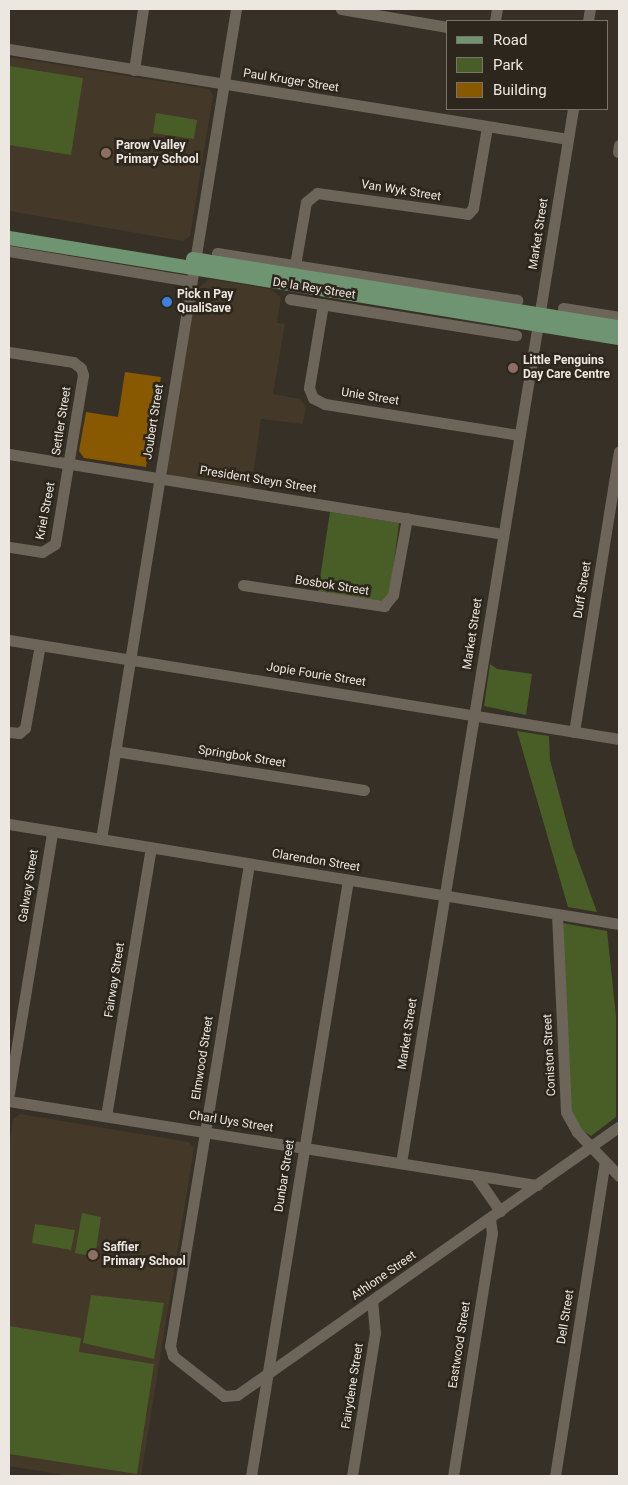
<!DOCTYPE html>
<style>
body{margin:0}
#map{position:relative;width:628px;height:1485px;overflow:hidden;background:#373026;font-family:Roboto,sans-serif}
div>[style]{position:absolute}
.built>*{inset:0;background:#443829}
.green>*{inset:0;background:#495e26}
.building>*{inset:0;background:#885901}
.minor>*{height:11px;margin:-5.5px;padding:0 5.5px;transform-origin:5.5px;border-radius:5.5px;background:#6d655a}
.major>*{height:14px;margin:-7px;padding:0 7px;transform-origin:7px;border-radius:7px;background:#6f9472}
.dots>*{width:14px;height:14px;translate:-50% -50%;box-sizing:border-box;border:2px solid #2d261c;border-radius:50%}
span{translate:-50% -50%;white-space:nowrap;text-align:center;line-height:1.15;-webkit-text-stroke:5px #2d261c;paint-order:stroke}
.street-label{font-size:12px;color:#ece7e0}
.poi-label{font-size:12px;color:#ece7e0;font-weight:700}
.left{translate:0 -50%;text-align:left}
.frame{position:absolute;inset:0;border:10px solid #ece7e0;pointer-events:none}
.legend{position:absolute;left:446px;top:20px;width:162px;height:90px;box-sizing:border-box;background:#2d261c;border:1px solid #79736a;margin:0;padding:6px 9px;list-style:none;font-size:15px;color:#ece7e0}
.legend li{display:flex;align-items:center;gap:10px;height:25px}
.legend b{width:25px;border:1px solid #79736a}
</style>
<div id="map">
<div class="built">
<div style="clip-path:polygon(9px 57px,209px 89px,213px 95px,190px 236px,183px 241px,9px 211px)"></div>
<div style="clip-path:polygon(209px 279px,270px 289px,281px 297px,277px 323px,285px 324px,273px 394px,300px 399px,306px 406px,303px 424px,261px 419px,251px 488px,170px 475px,165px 468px,194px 292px)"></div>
<div style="clip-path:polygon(20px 1114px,189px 1142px,194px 1148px,141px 1476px,69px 1476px,9px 1466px,9px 1146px,13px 1119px)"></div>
</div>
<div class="green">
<div style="clip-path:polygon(9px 66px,83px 78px,71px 155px,9px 145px)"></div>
<div style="clip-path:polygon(156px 113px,197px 120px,194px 139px,153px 133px)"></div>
<div style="clip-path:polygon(330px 512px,399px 523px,390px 593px,383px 601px,318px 592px)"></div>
<div style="clip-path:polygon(490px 664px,497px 669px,532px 674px,526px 715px,484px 706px)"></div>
<div style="clip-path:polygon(517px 731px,549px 736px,550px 760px,573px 846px,597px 912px,568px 907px)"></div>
<div style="clip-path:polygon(562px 923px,607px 931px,616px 1017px,616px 1117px,591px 1136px,580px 1129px,571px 1113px)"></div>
<div style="clip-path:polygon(82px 1213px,101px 1217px,95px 1257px,75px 1253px)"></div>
<div style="clip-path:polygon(35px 1224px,75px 1230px,71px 1250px,32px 1243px)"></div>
<div style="clip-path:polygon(91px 1295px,164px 1303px,154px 1359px,83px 1343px)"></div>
<div style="clip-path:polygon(9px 1326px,81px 1338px,79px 1352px,154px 1364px,137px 1474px,9px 1454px)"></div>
</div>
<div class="building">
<div style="clip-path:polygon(125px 372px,161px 377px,146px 467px,84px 458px,79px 451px,86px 412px,118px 417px)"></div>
</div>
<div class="minor">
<div style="left:341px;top:9px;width:108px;rotate:9.6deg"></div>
<div style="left:495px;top:21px;width:12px;rotate:-81deg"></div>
<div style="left:588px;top:21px;width:12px;rotate:-81deg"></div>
<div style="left:9px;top:49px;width:566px;rotate:9.15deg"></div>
<div style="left:134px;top:70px;width:62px;rotate:-81.6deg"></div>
<div style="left:618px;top:152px;width:7px;rotate:-82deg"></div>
<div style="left:9px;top:251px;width:184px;rotate:9.4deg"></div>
<div style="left:217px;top:253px;width:304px;rotate:8.9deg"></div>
<div style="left:295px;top:265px;width:64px;rotate:-80.1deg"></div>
<div style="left:306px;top:202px;width:14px;rotate:-39deg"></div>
<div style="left:317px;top:193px;width:152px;rotate:7.9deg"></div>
<div style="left:468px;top:214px;width:8px;rotate:-50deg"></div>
<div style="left:473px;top:208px;width:82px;rotate:-80.2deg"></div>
<div style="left:290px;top:299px;width:229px;rotate:9.1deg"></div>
<div style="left:323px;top:304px;width:85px;rotate:99.5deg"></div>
<div style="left:309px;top:388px;width:11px;rotate:68deg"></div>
<div style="left:313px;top:398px;width:13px;rotate:27deg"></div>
<div style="left:325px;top:404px;width:196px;rotate:9.1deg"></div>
<div style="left:563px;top:308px;width:57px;rotate:9.1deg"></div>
<div style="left:9px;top:352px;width:65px;rotate:8.9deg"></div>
<div style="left:73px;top:362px;width:10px;rotate:37deg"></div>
<div style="left:81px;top:368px;width:7px;rotate:74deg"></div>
<div style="left:83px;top:375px;width:171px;rotate:99.4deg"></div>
<div style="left:55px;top:544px;width:15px;rotate:148deg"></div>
<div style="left:42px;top:552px;width:33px;rotate:-171deg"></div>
<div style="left:9px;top:454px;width:500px;rotate:9.2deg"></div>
<div style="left:243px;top:585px;width:143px;rotate:8.5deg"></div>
<div style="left:384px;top:606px;width:14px;rotate:-51deg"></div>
<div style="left:393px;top:595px;width:78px;rotate:-79.7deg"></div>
<div style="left:9px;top:640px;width:618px;rotate:9.22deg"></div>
<div style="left:9px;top:732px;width:10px;rotate:6deg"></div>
<div style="left:19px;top:733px;width:8px;rotate:-40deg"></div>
<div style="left:25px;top:728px;width:84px;rotate:-79.8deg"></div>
<div style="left:574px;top:732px;width:284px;rotate:-80.9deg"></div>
<div style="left:115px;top:751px;width:252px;rotate:8.9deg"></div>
<div style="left:9px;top:824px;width:618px;rotate:9.31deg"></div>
<div style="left:101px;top:839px;width:841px;rotate:-80.76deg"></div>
<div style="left:249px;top:864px;width:488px;rotate:99.3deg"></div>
<div style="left:170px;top:1346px;width:10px;rotate:73deg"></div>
<div style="left:173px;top:1356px;width:65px;rotate:38.1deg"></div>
<div style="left:224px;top:1396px;width:13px;rotate:-4deg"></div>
<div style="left:237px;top:1395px;width:467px;rotate:-35.1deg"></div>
<div style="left:557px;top:914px;width:198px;rotate:87.4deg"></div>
<div style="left:566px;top:1112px;width:23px;rotate:61deg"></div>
<div style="left:577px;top:1132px;width:61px;rotate:46.3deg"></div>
<div style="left:9px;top:1093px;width:265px;rotate:-80.6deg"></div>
<div style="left:9px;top:1101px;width:535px;rotate:9.04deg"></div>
<div style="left:106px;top:1116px;width:272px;rotate:-80.5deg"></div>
<div style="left:401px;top:1163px;width:1068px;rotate:-80.73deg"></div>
<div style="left:475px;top:1175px;width:44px;rotate:55.2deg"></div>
<div style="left:251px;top:1476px;width:604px;rotate:-80.76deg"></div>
<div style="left:352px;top:1476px;width:145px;rotate:-80.9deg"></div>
<div style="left:375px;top:1333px;width:32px;rotate:-95deg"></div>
<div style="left:453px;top:1476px;width:246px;rotate:-80.9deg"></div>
<div style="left:492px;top:1233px;width:15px;rotate:-98deg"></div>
<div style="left:555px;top:1476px;width:318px;rotate:-81deg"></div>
</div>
<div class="major">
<div style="left:9px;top:238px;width:618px;rotate:9.31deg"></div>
<div style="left:193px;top:259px;width:431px;rotate:9.1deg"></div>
</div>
<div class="dots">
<div style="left:106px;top:153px;background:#8d6e63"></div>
<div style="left:167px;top:302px;background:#3f7fe0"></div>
<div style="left:513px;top:368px;background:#8d6e63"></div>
<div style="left:93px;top:1255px;background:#8d6e63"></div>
</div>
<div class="street-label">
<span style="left:291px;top:81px;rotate:9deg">Paul Kruger Street</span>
<span style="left:401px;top:191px;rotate:9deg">Van Wyk Street</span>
<span style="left:539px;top:234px;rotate:-81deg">Market Street</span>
<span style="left:314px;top:289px;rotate:9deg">De la Rey Street</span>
<span style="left:370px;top:397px;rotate:9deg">Unie Street</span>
<span style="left:62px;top:421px;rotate:-81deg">Settler Street</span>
<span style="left:154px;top:422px;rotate:-81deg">Joubert Street</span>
<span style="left:258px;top:480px;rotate:9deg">President Steyn Street</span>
<span style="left:46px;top:511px;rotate:-79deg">Kriel Street</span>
<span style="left:332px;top:586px;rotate:9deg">Bosbok Street</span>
<span style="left:583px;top:590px;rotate:-81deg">Duff Street</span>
<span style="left:473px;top:634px;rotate:-81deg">Market Street</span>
<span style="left:316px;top:675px;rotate:9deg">Jopie Fourie Street</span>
<span style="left:242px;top:757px;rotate:9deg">Springbok Street</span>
<span style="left:316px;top:861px;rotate:9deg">Clarendon Street</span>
<span style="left:29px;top:886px;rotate:-81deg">Galway Street</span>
<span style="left:115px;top:980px;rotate:-81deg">Fairway Street</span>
<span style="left:408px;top:1034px;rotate:-81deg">Market Street</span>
<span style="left:550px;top:1055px;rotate:-93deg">Coniston Street</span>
<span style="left:203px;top:1058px;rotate:-81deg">Elmwood Street</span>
<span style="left:231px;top:1122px;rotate:9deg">Charl Uys Street</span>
<span style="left:285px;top:1176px;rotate:-81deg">Dunbar Street</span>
<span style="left:384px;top:1276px;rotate:-35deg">Athlone Street</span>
<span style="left:566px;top:1317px;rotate:-81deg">Dell Street</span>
<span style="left:460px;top:1345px;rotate:-81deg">Eastwood Street</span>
<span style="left:353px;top:1386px;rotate:-81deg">Fairydene Street</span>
</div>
<div class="poi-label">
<span class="left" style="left:116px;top:153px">Parow Valley<br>Primary School</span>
<span class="left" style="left:177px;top:302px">Pick n Pay<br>QualiSave</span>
<span class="left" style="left:523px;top:368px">Little Penguins<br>Day Care Centre</span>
<span class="left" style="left:103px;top:1255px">Saffier<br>Primary School</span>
</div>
<div class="frame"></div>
<ul class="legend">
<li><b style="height:6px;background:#6f9472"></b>Road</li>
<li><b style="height:14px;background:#495e26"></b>Park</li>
<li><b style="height:14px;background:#885901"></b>Building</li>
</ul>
</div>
